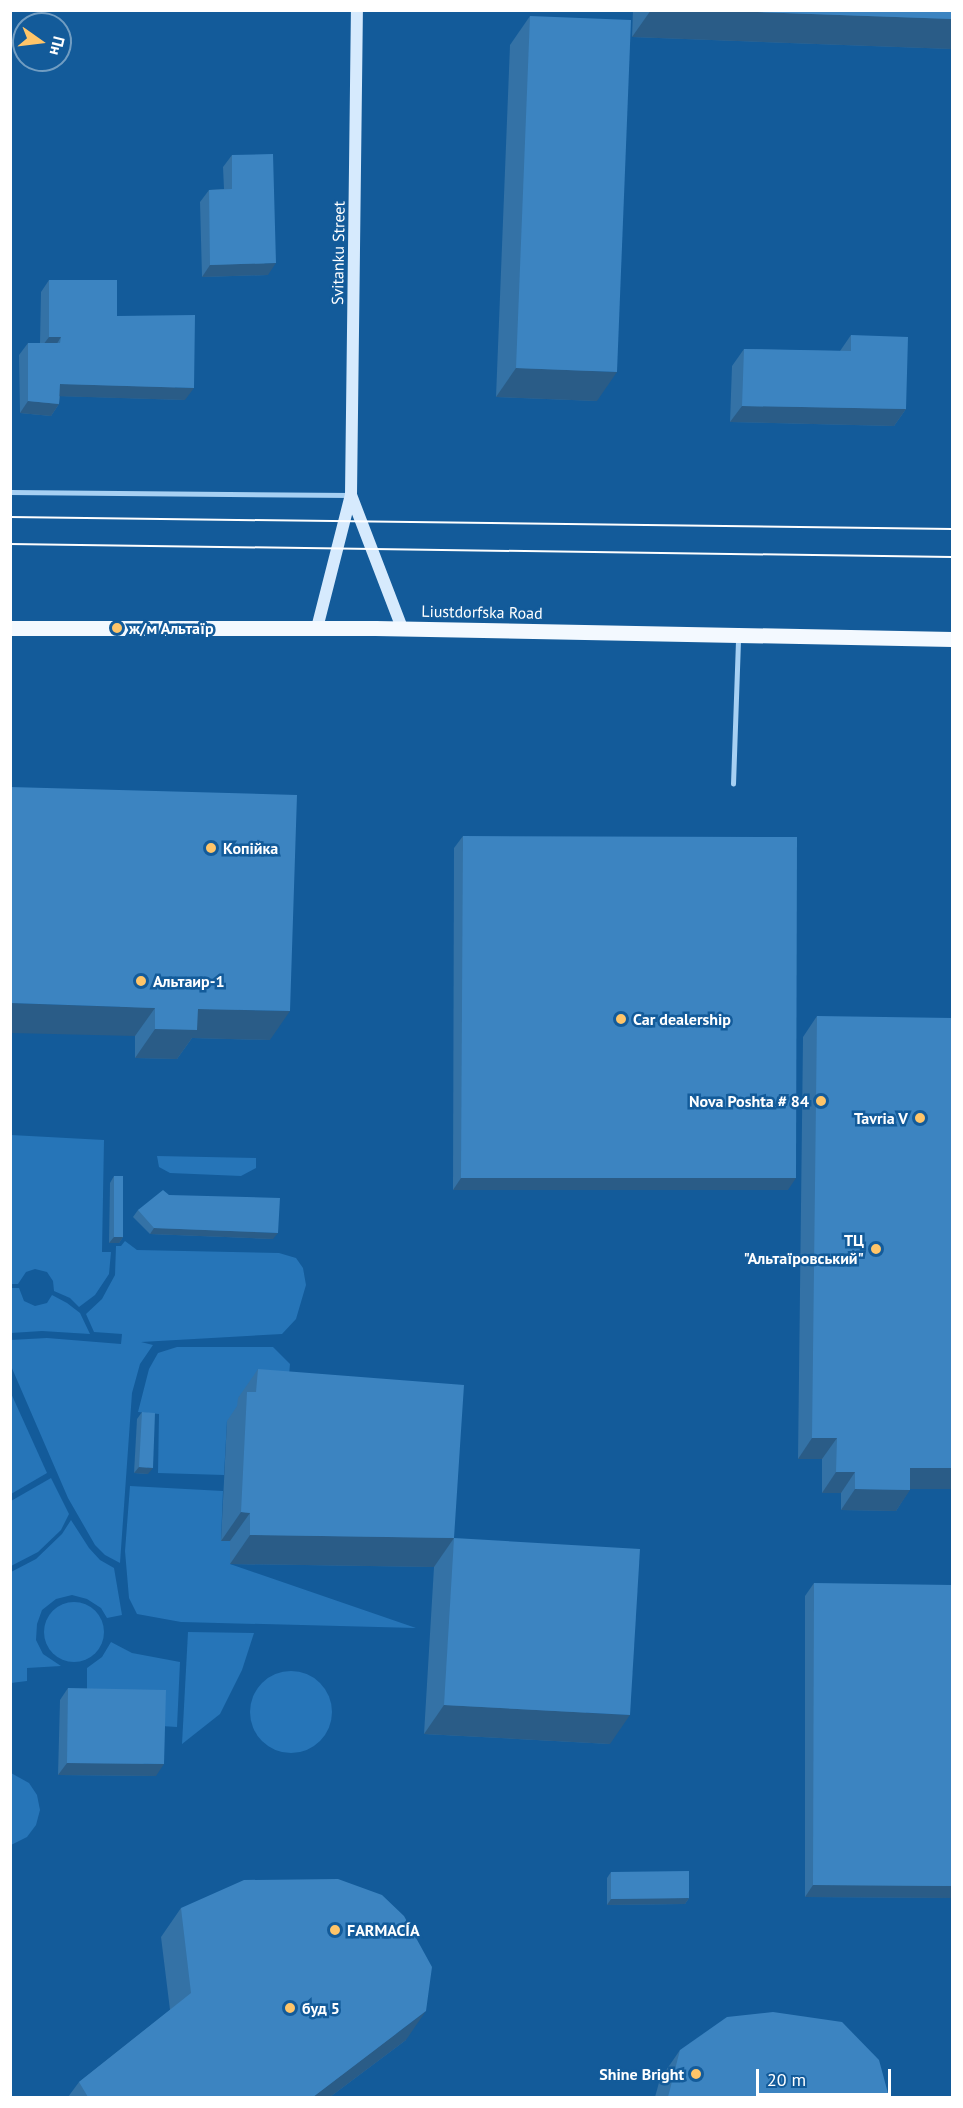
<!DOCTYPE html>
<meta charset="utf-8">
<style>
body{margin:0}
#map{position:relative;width:963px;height:2108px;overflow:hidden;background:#135b9a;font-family:"PT Sans",sans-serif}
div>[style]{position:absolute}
.green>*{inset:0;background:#2675b8}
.round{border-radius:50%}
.lane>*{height:4.5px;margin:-2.25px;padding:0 2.25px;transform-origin:2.25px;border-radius:2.25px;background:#a6d0f3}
.secondary>*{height:12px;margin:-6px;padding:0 6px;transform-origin:6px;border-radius:6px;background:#d6eafd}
.primary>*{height:15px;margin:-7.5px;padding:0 7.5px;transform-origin:7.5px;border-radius:7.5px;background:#f3f9ff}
.tram>*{height:1.5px;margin:-0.75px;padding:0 0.75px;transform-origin:0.75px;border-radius:0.75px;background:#fff}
.wall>*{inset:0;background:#3472a6}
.shaded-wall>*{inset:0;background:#2a5c87}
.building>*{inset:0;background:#3c84c1}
.dots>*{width:16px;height:16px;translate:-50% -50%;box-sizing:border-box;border:3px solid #135b9a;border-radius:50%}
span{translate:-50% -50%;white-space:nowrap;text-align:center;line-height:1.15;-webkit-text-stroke:5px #135b9a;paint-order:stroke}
.street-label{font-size:16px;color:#fff}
.poi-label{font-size:16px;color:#fff;font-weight:700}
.left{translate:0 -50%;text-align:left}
.right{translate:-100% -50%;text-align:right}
.frame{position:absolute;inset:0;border:12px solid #fff;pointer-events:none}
.north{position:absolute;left:12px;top:12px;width:60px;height:60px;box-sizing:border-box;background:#135b9a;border:2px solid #719dc2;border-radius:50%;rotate:104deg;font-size:16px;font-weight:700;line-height:24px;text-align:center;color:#fff}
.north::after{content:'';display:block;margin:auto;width:21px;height:27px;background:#ffc569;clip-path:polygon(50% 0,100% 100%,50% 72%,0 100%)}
.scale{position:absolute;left:756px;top:2069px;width:135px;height:27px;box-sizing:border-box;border:3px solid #fff;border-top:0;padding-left:8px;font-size:18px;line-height:21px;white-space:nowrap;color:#fff;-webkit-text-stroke:4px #135b9a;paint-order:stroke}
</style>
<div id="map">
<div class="green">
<div style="clip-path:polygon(11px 1135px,104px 1140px,102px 1252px,111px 1252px,109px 1274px,95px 1295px,79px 1307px,70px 1298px,54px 1291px,53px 1281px,47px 1272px,35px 1269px,26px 1272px,18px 1284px,11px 1284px)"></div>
<div style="clip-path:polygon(157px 1156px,256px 1158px,256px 1168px,241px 1176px,170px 1173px,159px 1167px)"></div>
<div style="clip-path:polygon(125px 1241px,137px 1250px,279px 1253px,296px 1258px,303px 1268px,306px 1285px,296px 1319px,282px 1334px,141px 1342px,153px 1345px,140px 1364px,132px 1393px,120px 1563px,105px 1555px,95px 1545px,68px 1498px,11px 1366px,10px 1340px,47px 1338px,121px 1344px,122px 1334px,94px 1332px,86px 1314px,102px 1299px,109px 1286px,115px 1275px,116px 1246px,121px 1246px)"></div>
<div style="clip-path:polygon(11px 1288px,19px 1288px,24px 1301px,35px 1306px,47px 1303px,52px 1295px,67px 1303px,80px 1313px,90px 1334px,42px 1331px,11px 1333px)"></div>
<div style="clip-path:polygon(177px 1347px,273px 1347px,290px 1364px,287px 1398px,236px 1421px,227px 1421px,224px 1475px,158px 1473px,159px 1414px,138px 1412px,149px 1369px,158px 1353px)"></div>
<div style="clip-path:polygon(10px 1391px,47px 1473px,11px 1494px,10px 1494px)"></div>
<div style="clip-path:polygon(51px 1478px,69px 1514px,61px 1530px,38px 1552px,11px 1566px,11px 1501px)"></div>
<div style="clip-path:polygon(130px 1486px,223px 1491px,221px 1540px,230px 1541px,230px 1564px,416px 1628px,181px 1622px,137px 1614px,129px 1598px,125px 1551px)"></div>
<div style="clip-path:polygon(71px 1520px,89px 1548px,100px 1560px,114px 1568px,122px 1615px,107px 1618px,101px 1608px,87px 1599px,72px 1595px,56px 1599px,42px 1610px,37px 1624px,36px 1640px,43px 1654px,61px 1666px,27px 1668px,27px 1681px,11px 1683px,11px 1572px,36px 1559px,62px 1534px)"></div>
<div class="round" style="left:44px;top:1602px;width:60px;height:60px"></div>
<div style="clip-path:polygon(188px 1632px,254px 1633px,242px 1670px,220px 1714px,182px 1744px)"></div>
<div style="clip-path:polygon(111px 1642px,132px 1653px,180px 1662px,177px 1727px,161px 1726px,87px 1696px,87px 1668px,102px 1657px)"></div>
<div class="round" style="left:250px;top:1671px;width:82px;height:82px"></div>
<div style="clip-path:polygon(11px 1773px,29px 1783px,37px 1795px,40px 1810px,36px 1825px,27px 1837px,11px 1845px)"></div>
</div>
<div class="lane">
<div style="left:10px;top:492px;width:340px;rotate:0.5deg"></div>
<div style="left:733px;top:784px;width:145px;rotate:-88deg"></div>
</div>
<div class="secondary">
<div style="left:351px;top:495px;width:142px;rotate:69deg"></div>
<div style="left:317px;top:628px;width:137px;rotate:-75.7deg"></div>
<div style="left:351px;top:495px;width:485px;rotate:-89.3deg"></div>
</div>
<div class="primary">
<div style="left:10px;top:628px;width:365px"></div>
<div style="left:375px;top:628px;width:577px;rotate:1.09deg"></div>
</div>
<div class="tram">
<div style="left:10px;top:517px;width:942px;rotate:0.73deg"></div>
<div style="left:10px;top:544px;width:942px;rotate:0.79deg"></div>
</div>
<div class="wall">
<div style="clip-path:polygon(633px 10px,952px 10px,952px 49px,632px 37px)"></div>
<div style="clip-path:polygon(530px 16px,597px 401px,496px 397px,510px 45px)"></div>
<div style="clip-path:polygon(232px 155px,268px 275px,202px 277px,200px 202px,209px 190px,224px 189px,223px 167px)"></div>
<div style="clip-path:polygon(49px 280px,117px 316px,185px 400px,60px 396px,59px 404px,51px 416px,20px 413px,19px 355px,28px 343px,40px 343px,41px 292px)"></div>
<div style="clip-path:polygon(851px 335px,906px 409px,894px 426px,730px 422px,732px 366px,744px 349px,840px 351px)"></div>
<div style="clip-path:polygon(10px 787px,270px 1040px,192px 1038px,177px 1059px,135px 1058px,135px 1036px)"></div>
<div style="clip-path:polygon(463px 836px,788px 1190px,453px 1190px,454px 848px)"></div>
<div style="clip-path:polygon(817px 1016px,952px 1489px,910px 1489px,896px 1511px,841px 1510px,841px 1493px,822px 1493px,822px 1459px,798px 1459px,803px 1037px)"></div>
<div style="clip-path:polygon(114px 1176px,123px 1237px,119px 1243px,109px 1243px,110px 1183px)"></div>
<div style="clip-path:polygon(169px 1195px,273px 1239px,150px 1234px,133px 1217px,138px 1210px)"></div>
<div style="clip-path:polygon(258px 1369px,454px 1538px,610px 1744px,424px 1734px,434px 1567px,230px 1564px,230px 1541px,221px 1541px,227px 1421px,237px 1406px,238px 1398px)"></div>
<div style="clip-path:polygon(142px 1412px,148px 1474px,134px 1473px,137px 1419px)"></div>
<div style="clip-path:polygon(814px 1583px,952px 1898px,805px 1897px,805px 1596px)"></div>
<div style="clip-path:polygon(68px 1688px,156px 1776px,58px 1775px,60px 1700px)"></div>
<div style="clip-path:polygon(611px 1872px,689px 1898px,685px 1904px,607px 1905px,607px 1878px)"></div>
<div style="clip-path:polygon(181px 1908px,406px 2040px,330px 2097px,68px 2097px,79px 2082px,170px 2010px,161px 1937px)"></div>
<div style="clip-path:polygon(680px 2050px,889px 2097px,655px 2097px,660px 2079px)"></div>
</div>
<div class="shaded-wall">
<div style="clip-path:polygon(651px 10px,701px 10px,952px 19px,952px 49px,632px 37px)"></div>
<div style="clip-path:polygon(276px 263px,268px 275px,202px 277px,210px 265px)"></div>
<div style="clip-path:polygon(49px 337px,61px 337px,53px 350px,40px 349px)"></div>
<div style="clip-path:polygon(516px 368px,617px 372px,597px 401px,496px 397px)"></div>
<div style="clip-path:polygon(60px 384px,194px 388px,185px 400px,52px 396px)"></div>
<div style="clip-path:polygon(28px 401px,59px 404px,51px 416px,20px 413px)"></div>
<div style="clip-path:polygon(742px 406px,906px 409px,894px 426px,730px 422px)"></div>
<div style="clip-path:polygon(10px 1003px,155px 1008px,135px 1036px,10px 1033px)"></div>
<div style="clip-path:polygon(198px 1009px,290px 1011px,270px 1040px,192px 1038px,177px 1059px,135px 1058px,155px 1029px)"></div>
<div style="clip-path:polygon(461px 1178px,796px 1178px,788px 1190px,453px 1190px)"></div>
<div style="clip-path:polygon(154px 1228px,278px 1233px,273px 1239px,150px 1234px)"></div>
<div style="clip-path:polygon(114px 1237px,123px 1237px,119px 1243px,109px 1243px)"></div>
<div style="clip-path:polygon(812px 1438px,837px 1438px,822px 1459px,798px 1459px)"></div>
<div style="clip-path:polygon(139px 1467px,153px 1468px,148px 1474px,134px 1473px)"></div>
<div style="clip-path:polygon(910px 1468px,952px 1468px,952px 1489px,896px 1489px)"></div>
<div style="clip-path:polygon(836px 1472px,855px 1472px,841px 1493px,822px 1493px)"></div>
<div style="clip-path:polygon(855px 1489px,910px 1490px,896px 1511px,841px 1510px)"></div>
<div style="clip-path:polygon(241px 1512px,250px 1513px,230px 1541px,221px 1541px)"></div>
<div style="clip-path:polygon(250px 1535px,454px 1538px,434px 1567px,230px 1564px)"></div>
<div style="clip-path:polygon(444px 1705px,630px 1715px,610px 1744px,424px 1734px)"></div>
<div style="clip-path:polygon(67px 1763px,164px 1764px,156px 1776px,58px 1775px)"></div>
<div style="clip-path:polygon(813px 1885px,952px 1886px,952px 1898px,805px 1897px)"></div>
<div style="clip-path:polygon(689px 1898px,685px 1904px,607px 1905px,611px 1899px)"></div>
<div style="clip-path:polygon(426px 2011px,406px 2040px,330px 2097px,313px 2097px)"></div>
</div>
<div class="building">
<div style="clip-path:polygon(701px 10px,952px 10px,952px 19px)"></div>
<div style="clip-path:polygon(530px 16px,631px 20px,617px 372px,516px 368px)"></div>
<div style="clip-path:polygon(273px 154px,276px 263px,210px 265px,209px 190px,232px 189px,232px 155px)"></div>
<div style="clip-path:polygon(49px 280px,117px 280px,117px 316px,195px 315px,194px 388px,60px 384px,59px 404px,28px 401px,28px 343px,60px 343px,61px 337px,49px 337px)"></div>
<div style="clip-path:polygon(851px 335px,908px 337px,906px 409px,742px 406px,744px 349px,851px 351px)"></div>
<div style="clip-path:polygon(10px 787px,297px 795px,290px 1011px,198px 1009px,197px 1030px,155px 1029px,155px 1008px,10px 1003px)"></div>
<div style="clip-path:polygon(463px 836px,797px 837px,796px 1178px,461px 1178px)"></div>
<div style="clip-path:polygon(817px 1016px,952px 1018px,952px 1468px,910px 1468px,910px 1490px,855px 1489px,855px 1472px,836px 1472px,837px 1438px,812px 1438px)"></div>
<div style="clip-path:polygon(114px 1176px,123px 1176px,123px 1237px,114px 1237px)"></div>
<div style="clip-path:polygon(163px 1190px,169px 1195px,280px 1198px,278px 1233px,154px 1228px,138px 1210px)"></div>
<div style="clip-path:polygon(258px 1369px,464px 1385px,454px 1538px,250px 1535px,250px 1513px,241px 1512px,247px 1392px,256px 1392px)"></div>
<div style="clip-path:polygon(142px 1412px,155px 1413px,153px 1468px,139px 1467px)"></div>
<div style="clip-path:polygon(454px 1538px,640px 1549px,630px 1715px,444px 1705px)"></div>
<div style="clip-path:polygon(814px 1583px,952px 1585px,952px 1886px,813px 1885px)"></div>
<div style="clip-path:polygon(68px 1688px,166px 1690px,164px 1764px,67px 1763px)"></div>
<div style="clip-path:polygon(689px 1871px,689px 1898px,611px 1899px,611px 1872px)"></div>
<div style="clip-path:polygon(338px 1879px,382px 1895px,404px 1916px,432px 1967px,426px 2011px,313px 2097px,88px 2097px,79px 2082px,191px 1993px,181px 1908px,244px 1880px)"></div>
<div style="clip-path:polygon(773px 2012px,842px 2022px,879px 2060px,889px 2097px,668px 2097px,680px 2050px,727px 2017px)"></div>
</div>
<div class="dots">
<div style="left:117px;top:628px;background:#ffc569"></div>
<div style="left:211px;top:848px;background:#ffc569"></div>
<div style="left:141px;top:981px;background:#ffc569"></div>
<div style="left:621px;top:1019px;background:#ffc569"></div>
<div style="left:821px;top:1101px;background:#ffc569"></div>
<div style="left:920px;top:1118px;background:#ffc569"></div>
<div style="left:876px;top:1249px;background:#ffc569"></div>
<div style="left:335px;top:1930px;background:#ffc569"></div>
<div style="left:290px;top:2008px;background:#ffc569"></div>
<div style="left:696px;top:2074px;background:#ffc569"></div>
</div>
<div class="street-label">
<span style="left:338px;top:253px;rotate:-89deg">Svitanku Street</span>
<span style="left:482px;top:612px;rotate:1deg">Liustdorfska Road</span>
</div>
<div class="poi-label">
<span class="left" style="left:129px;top:628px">ж/м Альтаїр</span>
<span class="left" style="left:223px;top:848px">Копійка</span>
<span class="left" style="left:153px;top:981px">Альтаир-1</span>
<span class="left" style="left:633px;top:1019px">Car dealership</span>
<span class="right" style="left:809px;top:1101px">Nova Poshta # 84</span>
<span class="right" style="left:908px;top:1118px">Tavria V</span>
<span class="right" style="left:864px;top:1249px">ТЦ<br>"Альтаїровський"</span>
<span class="left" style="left:347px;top:1930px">FARMACÍA</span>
<span class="left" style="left:302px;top:2008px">буд 5</span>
<span class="right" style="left:684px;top:2074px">Shine Bright</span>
</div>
<div class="frame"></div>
<div class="north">Пн</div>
<div class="scale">20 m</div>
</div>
